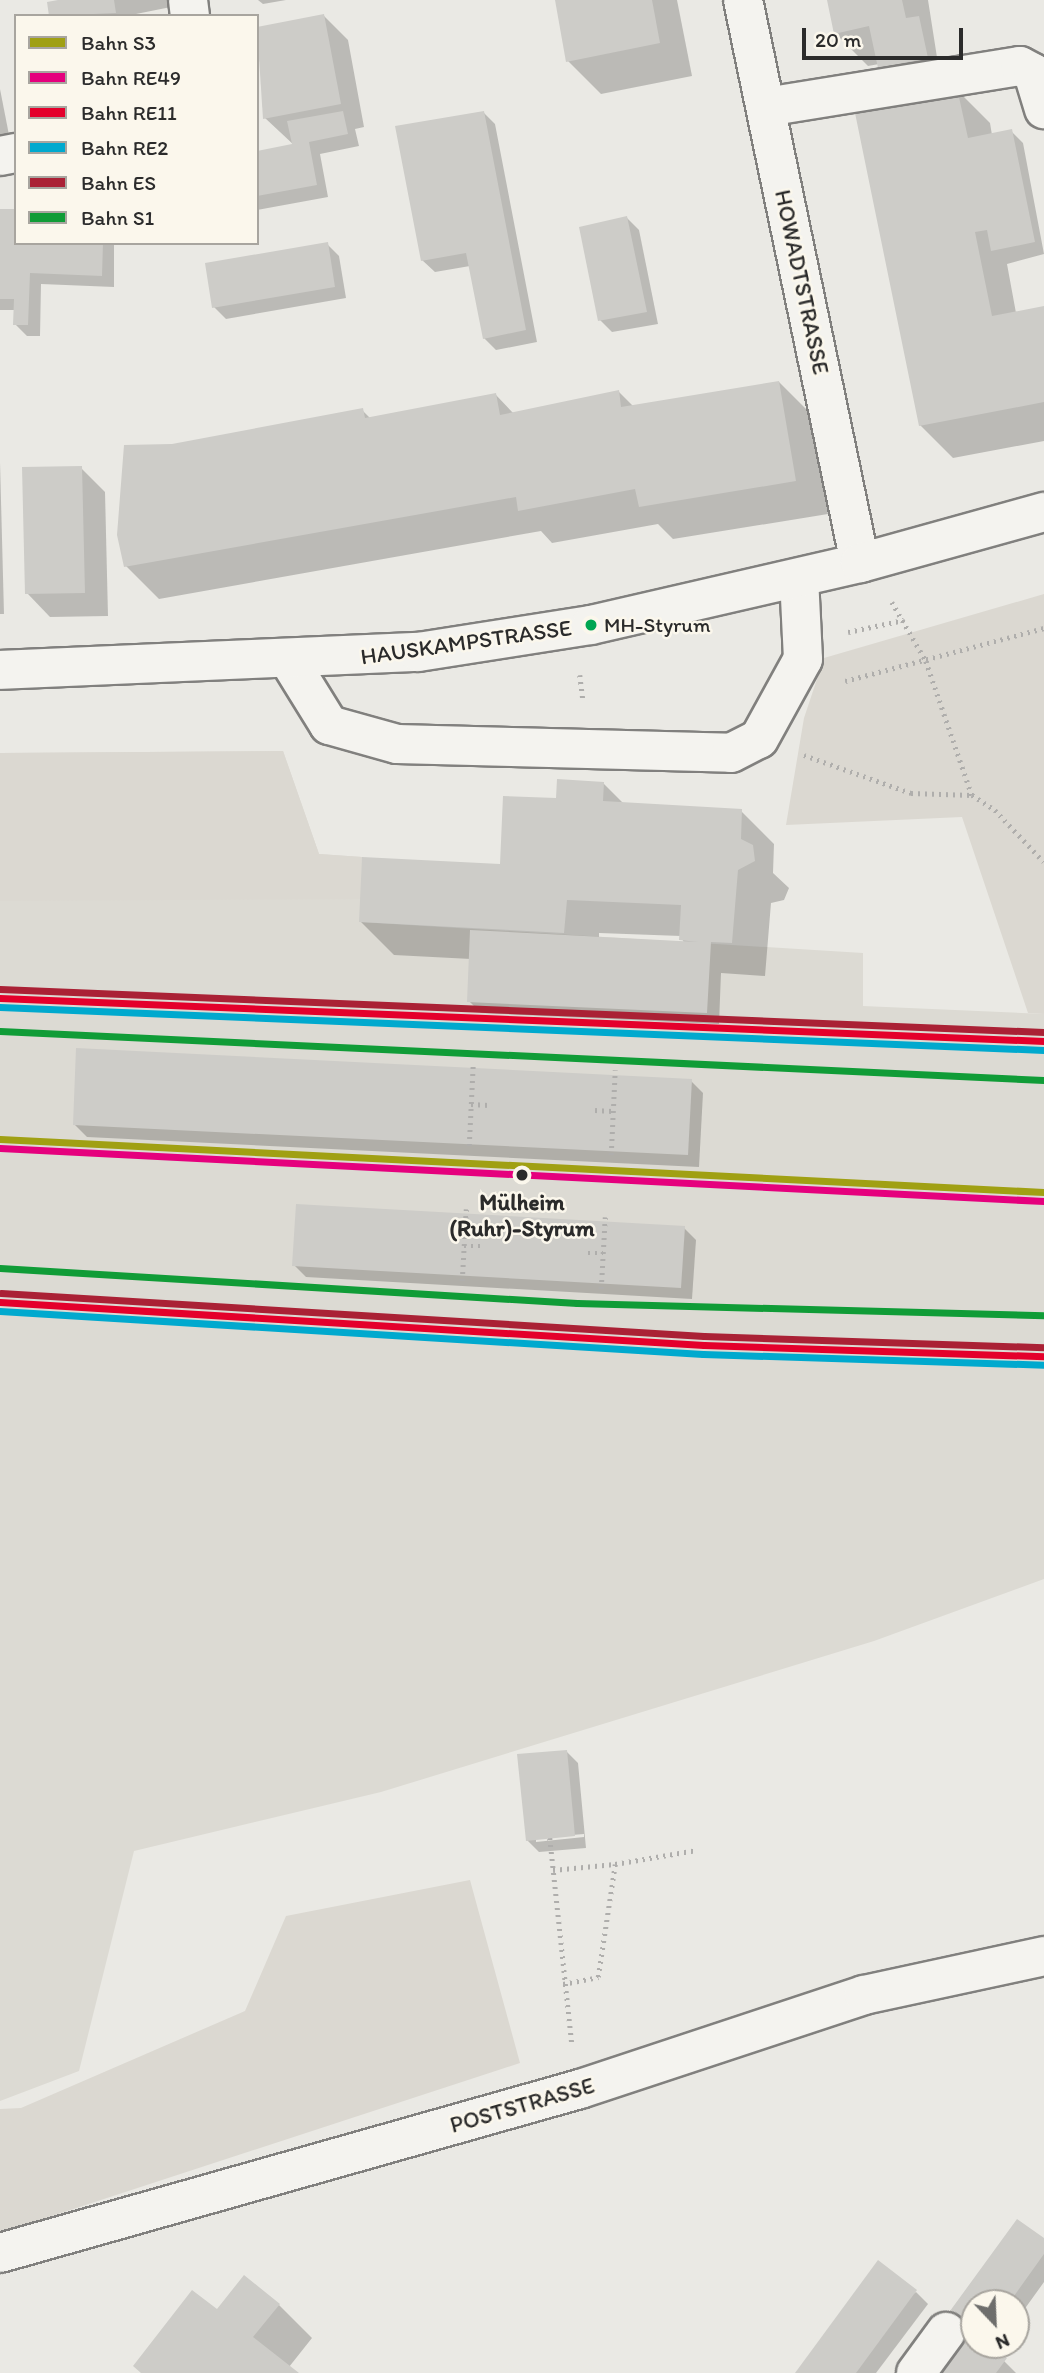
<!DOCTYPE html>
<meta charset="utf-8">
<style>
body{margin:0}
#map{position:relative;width:1044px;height:2373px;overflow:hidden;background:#eae9e4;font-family:Itim,sans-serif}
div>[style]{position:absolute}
.built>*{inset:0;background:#dcdad3}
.green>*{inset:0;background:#dbd8d1}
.shadow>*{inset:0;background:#0003}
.building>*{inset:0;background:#cdccc8}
.path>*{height:4.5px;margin-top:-2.25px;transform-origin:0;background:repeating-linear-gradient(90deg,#afaeac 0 2px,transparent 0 7px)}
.roads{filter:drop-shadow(2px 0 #81807e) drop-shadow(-2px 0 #81807e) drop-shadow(0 2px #81807e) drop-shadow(0 -2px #81807e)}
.minor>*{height:38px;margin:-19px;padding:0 19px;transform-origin:19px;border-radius:19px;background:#f4f3ef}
.rail-1>*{height:7px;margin:-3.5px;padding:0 3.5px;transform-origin:3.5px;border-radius:3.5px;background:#a0a013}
.rail-2>*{height:7px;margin:-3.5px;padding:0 3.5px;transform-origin:3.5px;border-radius:3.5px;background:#e5007d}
.rail-3>*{height:7px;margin:-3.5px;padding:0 3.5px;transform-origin:3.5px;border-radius:3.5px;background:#e4002b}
.rail-4>*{height:7px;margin:-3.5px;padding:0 3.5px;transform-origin:3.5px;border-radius:3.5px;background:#00a9ce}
.rail-5>*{height:7px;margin:-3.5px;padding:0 3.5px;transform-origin:3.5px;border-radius:3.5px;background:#aa2135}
.rail-6>*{height:7px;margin:-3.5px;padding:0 3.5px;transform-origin:3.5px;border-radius:3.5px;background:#109c37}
.dots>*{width:19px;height:19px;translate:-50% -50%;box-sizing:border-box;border:4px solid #fbf7ec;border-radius:50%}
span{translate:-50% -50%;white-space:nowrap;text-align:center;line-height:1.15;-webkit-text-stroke:5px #fbf7ec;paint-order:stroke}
.bus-label{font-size:21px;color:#2b2b2b}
.left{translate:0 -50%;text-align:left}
.street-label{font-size:23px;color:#2b2b2b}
.stop-label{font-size:23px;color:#2b2b2b;font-weight:700}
.legend{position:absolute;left:14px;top:14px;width:245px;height:231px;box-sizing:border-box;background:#fbf7ec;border:2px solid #a8a59f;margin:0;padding:9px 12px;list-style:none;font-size:21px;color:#2b2b2b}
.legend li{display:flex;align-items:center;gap:14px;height:35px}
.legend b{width:35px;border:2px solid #a8a59f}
.north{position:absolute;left:960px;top:2289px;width:70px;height:70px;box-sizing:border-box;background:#fbf7ec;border:2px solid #a8a59f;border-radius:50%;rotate:157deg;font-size:19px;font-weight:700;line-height:28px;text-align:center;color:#2b2b2b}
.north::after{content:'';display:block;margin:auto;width:24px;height:32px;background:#6e6e6c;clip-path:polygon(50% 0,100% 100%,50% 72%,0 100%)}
.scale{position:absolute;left:802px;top:28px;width:161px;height:32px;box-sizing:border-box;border:4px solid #2b2b2b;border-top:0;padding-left:9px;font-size:21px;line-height:24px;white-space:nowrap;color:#2b2b2b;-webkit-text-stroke:5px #fbf7ec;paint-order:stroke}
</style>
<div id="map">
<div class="built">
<div style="clip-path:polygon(283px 751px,319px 854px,362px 857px,360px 922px,863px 953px,863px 1006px,1044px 1014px,1044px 1579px,874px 1641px,381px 1792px,134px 1851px,79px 2071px,0 2101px,0 753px)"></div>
</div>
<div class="green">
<div style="clip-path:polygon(1044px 594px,1044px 1014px,1028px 1013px,962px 817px,786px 825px,804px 718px,824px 658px)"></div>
<div style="clip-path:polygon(283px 751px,319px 854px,362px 857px,361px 899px,0 901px,0 753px)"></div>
<div style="clip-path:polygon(470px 1880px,520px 2063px,0 2233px,0 2109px,21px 2108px,245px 2011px,286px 1916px)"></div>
</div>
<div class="shadow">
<div style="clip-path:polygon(68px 0,169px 0,171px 7px,126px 16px,51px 16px)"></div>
<div style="clip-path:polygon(258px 0,286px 0,263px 4px)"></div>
<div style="clip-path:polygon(556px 0,677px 0,692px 76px,601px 94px,568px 61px)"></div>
<div style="clip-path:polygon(829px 0,928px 0,939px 70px,892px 79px,879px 64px,868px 66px,835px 33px)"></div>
<div style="clip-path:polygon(324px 16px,348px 40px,364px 127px,355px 129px,359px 146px,320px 154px,328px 197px,257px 210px,257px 152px,295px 146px,265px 118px,257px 29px)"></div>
<div style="clip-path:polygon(0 89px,9px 135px,0 136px)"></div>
<div style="clip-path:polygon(957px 90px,990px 123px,992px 135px,1011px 131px,1023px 143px,1044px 254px,1007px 264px,1016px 313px,1044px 307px,1044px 441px,953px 458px,920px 425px)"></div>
<div style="clip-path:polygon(483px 112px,495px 124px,537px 342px,496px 350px,484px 338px,470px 266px,435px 272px,422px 260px)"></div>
<div style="clip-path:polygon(0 210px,16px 243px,114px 243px,114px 287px,41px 284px,40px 336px,27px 336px,15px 324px,16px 310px,0 310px)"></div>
<div style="clip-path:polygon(627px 218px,639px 230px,658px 324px,612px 332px,600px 320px)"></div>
<div style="clip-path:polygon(327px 244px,339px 256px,346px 298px,226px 319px,214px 307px)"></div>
<div style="clip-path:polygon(779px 382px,812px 415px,828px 514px,673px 539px,658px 524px,552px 543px,541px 531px,159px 599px,126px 566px,172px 446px,362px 410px,371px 419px,496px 395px,514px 414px,618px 391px,634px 407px)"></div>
<div style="clip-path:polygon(0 462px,4px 614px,0 614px)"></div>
<div style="clip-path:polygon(81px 468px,105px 492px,108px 616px,50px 617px,27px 593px)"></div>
<div style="clip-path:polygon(evenodd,603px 783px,624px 804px,741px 811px,774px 844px,773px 873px,789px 888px,784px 900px,771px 903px,765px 976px,721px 973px,719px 1024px,481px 1013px,469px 1001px,471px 959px,394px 955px,361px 922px,501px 866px,558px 800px,603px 783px,599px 933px,681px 936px,684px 943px,599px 939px,599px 933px)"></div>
<div style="clip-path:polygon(691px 1081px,703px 1093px,699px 1167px,87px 1137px,75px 1125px)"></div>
<div style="clip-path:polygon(684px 1228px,696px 1240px,692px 1299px,306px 1277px,294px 1265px)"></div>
<div style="clip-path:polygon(evenodd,566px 1751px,578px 1763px,586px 1848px,539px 1852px,527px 1840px,566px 1751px,584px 1834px,584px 1837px,536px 1842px,536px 1838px,584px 1834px)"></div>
<div style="clip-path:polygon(1044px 2240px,1044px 2282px,1016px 2321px,1016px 2303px,974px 2303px,974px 2330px,952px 2311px)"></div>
<div style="clip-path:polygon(916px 2292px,928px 2304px,876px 2373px,797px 2373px)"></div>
<div style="clip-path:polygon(279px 2305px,312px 2338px,289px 2367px,296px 2373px,142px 2373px,218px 2311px)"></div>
<div style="clip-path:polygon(970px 2331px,974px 2345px,988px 2345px,1016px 2373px,939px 2373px)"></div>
</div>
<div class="building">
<div style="clip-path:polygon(58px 0,114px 0,116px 13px,49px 16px,47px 2px)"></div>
<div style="clip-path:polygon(555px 0,652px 0,660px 43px,566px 62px)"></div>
<div style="clip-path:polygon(827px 0,902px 0,906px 18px,919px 16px,928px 58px,878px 68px,869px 26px,834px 34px)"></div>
<div style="clip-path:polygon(324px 14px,341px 104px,263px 119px,257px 27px)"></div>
<div style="clip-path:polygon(957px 88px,968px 138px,1012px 129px,1035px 242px,991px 251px,987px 230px,975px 232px,992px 316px,1044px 306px,1044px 402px,919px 426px,854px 108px)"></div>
<div style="clip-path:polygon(343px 111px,348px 134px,309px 142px,317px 185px,257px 196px,257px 151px,292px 144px,287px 121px)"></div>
<div style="clip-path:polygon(484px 111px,526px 330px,483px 339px,466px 253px,421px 261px,395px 126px)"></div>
<div style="clip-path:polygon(0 209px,16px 209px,16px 243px,103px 243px,102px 276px,30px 273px,28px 325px,13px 325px,14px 299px,0 299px)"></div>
<div style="clip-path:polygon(627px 216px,647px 312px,598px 321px,579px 227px)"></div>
<div style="clip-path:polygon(328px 242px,335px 287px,212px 308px,205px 263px)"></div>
<div style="clip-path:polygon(779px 381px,796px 481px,639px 507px,635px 489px,518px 511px,516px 497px,124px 567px,117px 535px,124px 445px,172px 444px,363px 408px,365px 418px,496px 393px,500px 415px,619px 390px,621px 407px)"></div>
<div style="clip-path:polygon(82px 466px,85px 593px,25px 594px,22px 467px)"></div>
<div style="clip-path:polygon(557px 779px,604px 782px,603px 801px,742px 809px,741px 839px,753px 845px,755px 861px,738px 870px,732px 943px,711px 942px,707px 1013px,467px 1002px,470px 930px,698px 942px,679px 940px,681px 905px,567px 900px,564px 933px,359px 922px,362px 857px,500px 864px,503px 796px,556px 798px)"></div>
<div style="clip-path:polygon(76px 1048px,692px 1079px,688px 1155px,73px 1125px)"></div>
<div style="clip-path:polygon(296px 1204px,685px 1226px,681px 1288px,292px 1266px)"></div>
<div style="clip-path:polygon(567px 1750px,575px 1836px,526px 1841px,517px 1754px)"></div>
<div style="clip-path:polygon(1017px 2219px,1044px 2238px,1044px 2254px,1009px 2303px,974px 2303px,974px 2328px,950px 2311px)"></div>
<div style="clip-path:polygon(878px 2260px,917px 2290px,856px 2373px,795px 2373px)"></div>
<div style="clip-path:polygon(244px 2275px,280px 2304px,253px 2337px,299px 2373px,141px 2373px,133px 2366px,192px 2290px,217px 2309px)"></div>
<div style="clip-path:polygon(970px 2329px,974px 2345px,991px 2345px,1007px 2358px,996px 2373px,936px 2373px)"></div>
</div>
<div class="path">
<div style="left:892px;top:602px;width:68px;rotate:60deg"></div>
<div style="left:926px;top:661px;width:142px;rotate:71.1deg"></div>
<div style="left:972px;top:795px;width:27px;rotate:33deg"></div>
<div style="left:995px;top:810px;width:71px;rotate:46.7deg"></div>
<div style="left:848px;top:632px;width:57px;rotate:-12.1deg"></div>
<div style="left:580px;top:675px;width:26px;rotate:83deg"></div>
<div style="left:845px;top:681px;width:206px;rotate:-14.9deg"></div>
<div style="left:804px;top:755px;width:114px;rotate:19.6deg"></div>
<div style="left:911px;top:793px;width:61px;rotate:1.9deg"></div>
<div style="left:471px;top:1104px;width:18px;rotate:3deg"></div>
<div style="left:595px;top:1110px;width:17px;rotate:3deg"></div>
<div style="left:469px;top:1146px;width:83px;rotate:-87.2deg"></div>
<div style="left:611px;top:1155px;width:85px;rotate:-87.3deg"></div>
<div style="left:464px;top:1246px;width:16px"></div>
<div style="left:588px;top:1253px;width:15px"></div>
<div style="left:462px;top:1281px;width:72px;rotate:-86.8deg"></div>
<div style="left:601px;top:1289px;width:72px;rotate:-86.8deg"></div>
<div style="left:550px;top:1838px;width:206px;rotate:83.9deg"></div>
<div style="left:553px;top:1870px;width:62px;rotate:-5.5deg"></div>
<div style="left:563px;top:1984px;width:36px;rotate:-11deg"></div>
<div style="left:598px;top:1977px;width:114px;rotate:-81.4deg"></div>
<div style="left:615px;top:1864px;width:83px;rotate:-9.7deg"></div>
</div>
<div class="roads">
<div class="minor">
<div style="left:188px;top:0;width:16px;rotate:83deg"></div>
<div style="left:743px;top:0;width:575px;rotate:78.26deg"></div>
<div style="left:766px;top:107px;width:257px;rotate:-9.2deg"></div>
<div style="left:1020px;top:66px;width:15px;rotate:28deg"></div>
<div style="left:1033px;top:73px;width:38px;rotate:73deg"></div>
<div style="left:0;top:156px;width:16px;rotate:-11deg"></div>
<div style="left:290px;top:662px;width:74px;rotate:58.2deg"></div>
<div style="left:329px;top:725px;width:71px;rotate:15.6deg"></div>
<div style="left:397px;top:744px;width:334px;rotate:1.5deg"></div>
<div style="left:731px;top:753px;width:31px;rotate:-27deg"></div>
<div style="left:759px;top:739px;width:91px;rotate:-61.2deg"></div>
<div style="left:803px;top:659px;width:81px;rotate:-92.8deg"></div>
<div style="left:0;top:670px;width:418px;rotate:-2.5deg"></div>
<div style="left:418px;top:652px;width:175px;rotate:-8.9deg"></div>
<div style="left:591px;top:625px;width:276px;rotate:-13deg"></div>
<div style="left:860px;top:563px;width:191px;rotate:-15.5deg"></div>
<div style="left:0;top:2253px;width:603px;rotate:-15.79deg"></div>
<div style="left:580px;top:2089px;width:299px;rotate:-18.3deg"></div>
<div style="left:864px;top:1995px;width:184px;rotate:-12.2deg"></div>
<div style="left:916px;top:2373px;width:51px;rotate:-53.8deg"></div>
</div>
</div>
<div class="rail-1">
<div style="left:0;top:1139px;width:1045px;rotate:2.91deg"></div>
</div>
<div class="rail-2">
<div style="left:0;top:1148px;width:1045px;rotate:2.91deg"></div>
</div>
<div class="rail-3">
<div style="left:0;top:998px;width:1045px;rotate:2.36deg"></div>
<div style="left:0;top:1302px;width:705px;rotate:3.5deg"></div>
<div style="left:704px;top:1345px;width:340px;rotate:1.9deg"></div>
</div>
<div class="rail-4">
<div style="left:0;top:1007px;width:1045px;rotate:2.36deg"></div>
<div style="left:0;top:1311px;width:704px;rotate:3.5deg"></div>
<div style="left:703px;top:1354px;width:341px;rotate:1.8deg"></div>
</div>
<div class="rail-5">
<div style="left:0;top:989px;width:1045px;rotate:2.36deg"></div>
<div style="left:1px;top:1293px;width:704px;rotate:3.5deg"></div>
<div style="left:704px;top:1336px;width:340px;rotate:1.9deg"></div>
</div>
<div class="rail-6">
<div style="left:0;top:1031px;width:1045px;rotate:2.69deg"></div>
<div style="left:0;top:1268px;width:578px;rotate:3.47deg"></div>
<div style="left:577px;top:1303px;width:467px;rotate:1.5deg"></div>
</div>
<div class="dots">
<div style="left:591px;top:625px;background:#00a651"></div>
<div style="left:522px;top:1175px;background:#2b2b2b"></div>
</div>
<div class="bus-label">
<span class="left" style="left:604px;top:625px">MH-Styrum</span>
</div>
<div class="street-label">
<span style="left:802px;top:282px;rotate:78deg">HOWADTSTRASSE</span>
<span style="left:466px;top:642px;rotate:-8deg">HAUSKAMPSTRASSE</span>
<span style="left:522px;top:2105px;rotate:-16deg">POSTSTRASSE</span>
</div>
<div class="stop-label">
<span style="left:522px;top:1215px">Mülheim<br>(Ruhr)-Styrum</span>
</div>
<ul class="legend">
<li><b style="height:9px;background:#a0a013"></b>Bahn S3</li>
<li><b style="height:9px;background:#e5007d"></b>Bahn RE49</li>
<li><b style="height:9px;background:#e4002b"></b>Bahn RE11</li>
<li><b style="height:9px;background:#00a9ce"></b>Bahn RE2</li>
<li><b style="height:9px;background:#aa2135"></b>Bahn ES</li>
<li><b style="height:9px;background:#109c37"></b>Bahn S1</li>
</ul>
<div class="north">N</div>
<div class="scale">20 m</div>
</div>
